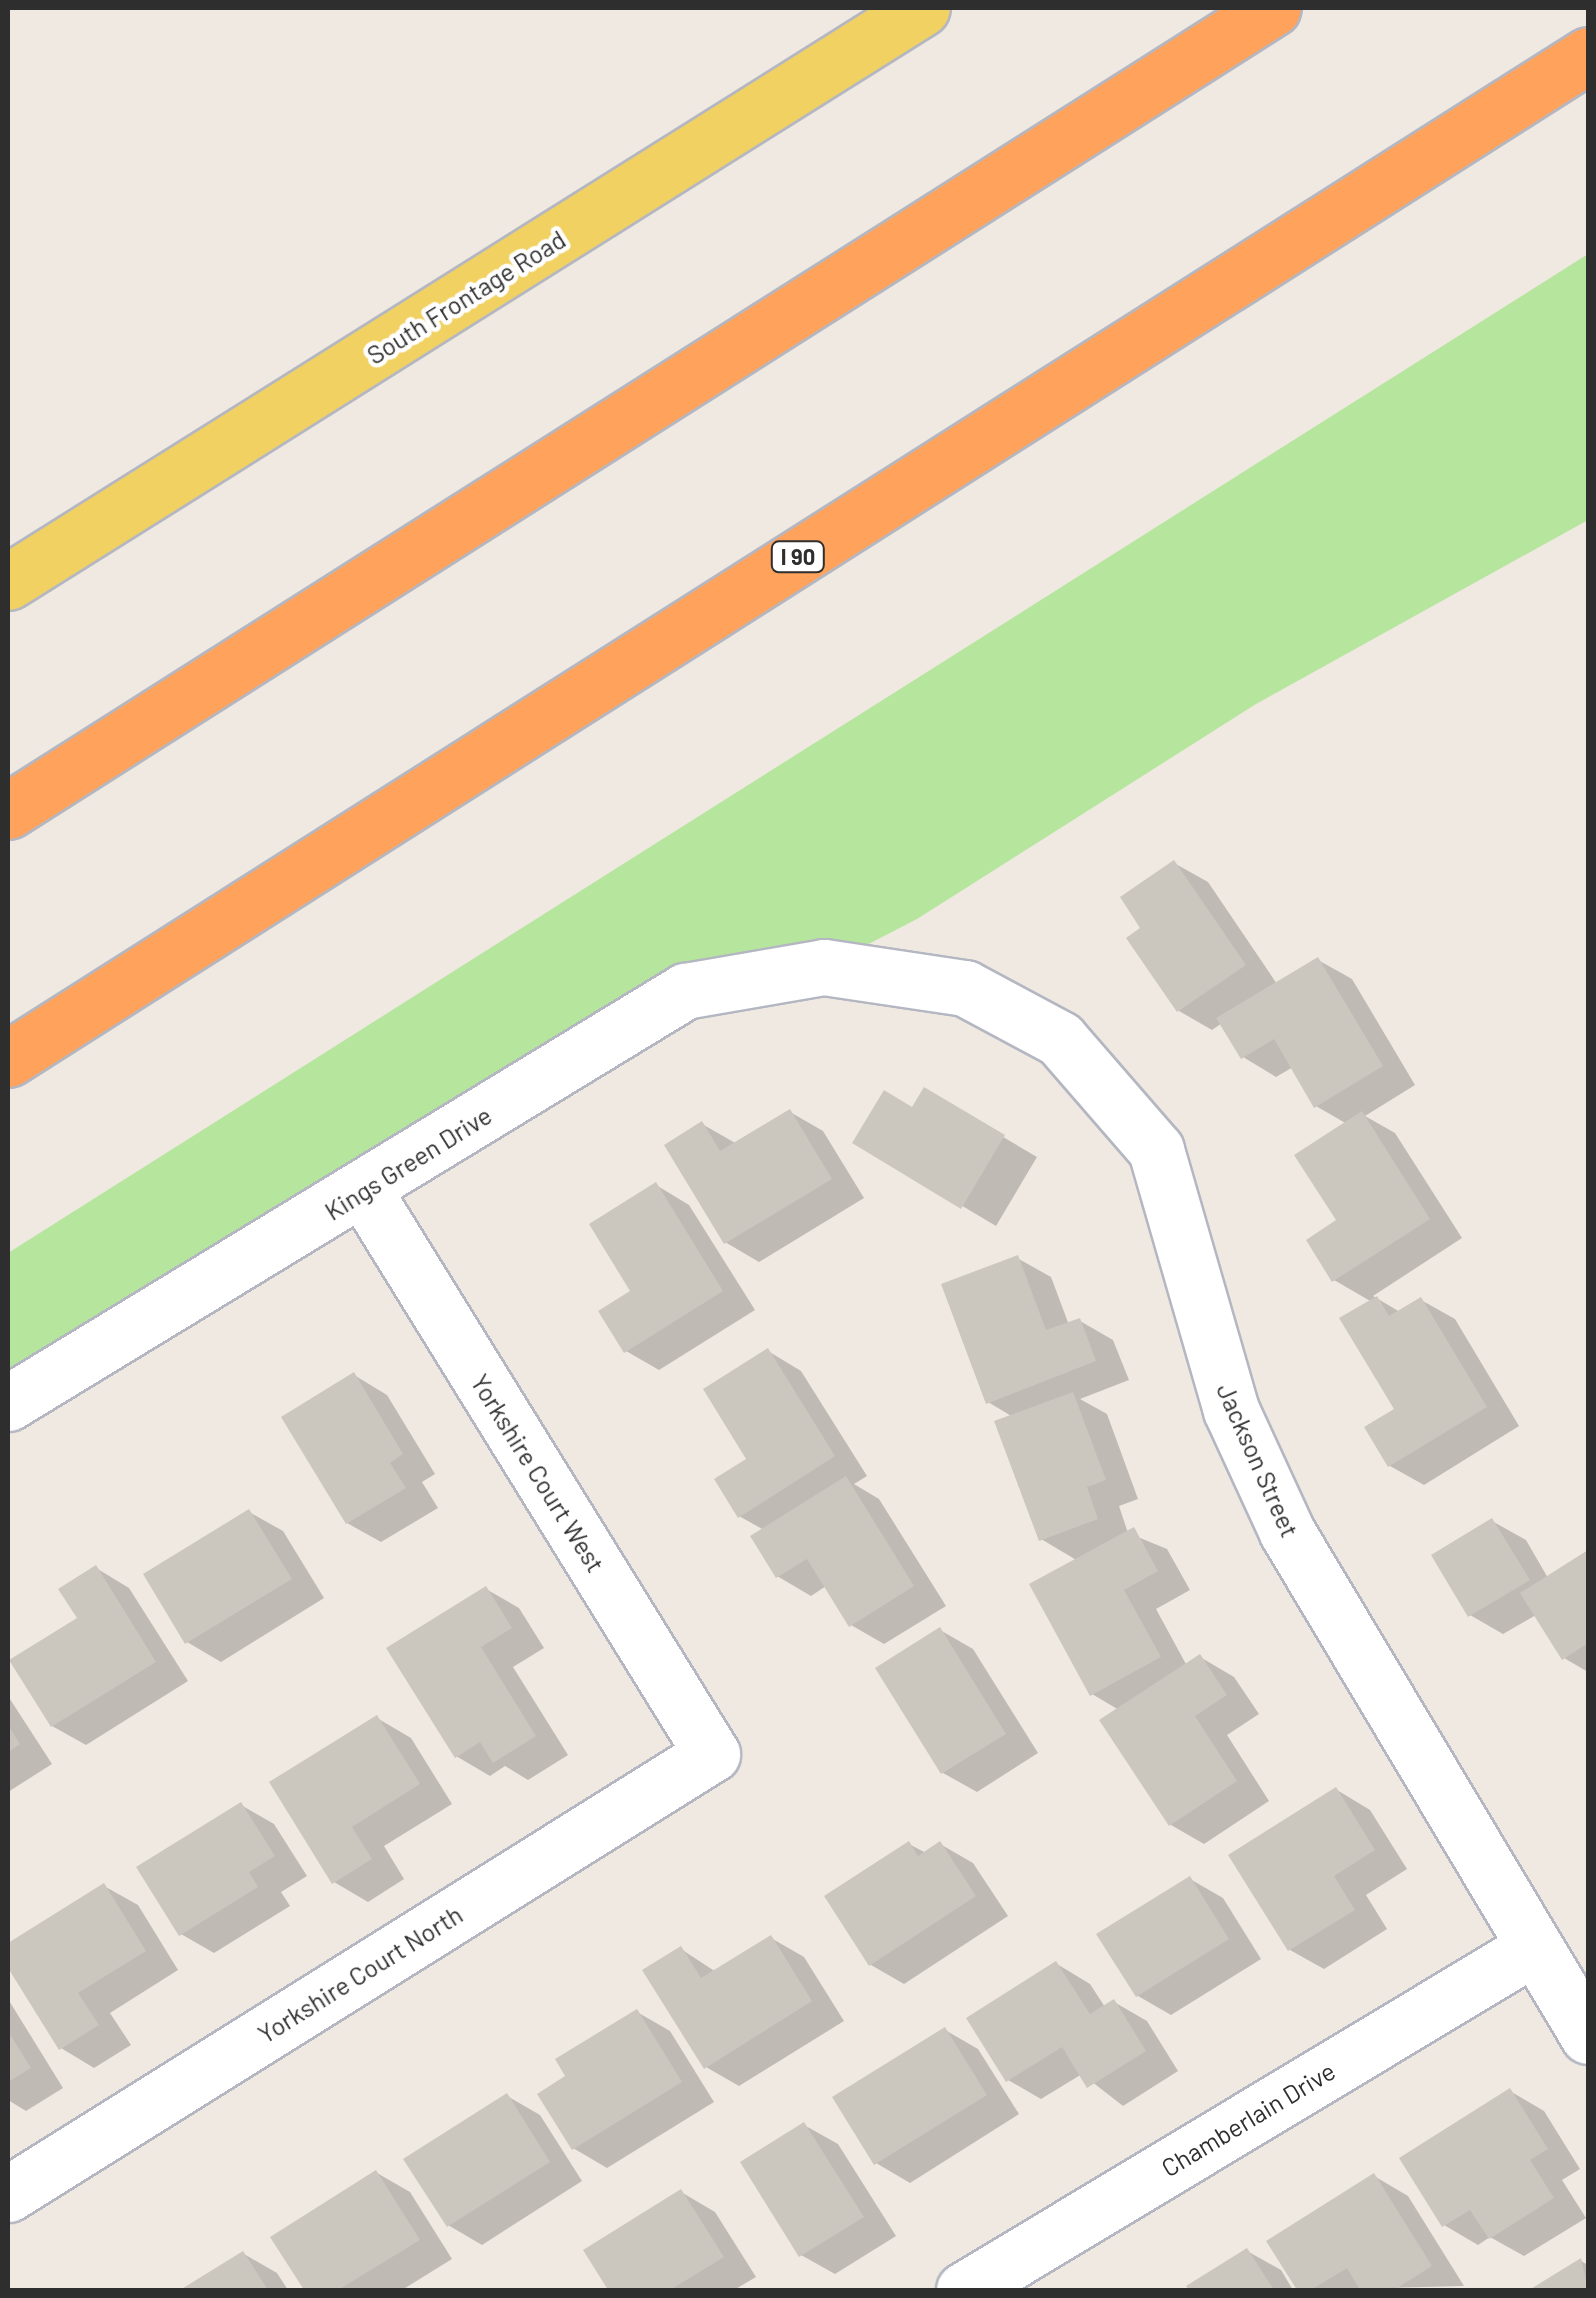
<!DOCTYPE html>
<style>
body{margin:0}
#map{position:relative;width:1596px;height:2298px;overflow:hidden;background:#efe9e1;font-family:Barlow,sans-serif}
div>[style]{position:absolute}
.green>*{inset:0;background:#b6e59e}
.shadow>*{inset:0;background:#0003}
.building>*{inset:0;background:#cbc7bf}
.roads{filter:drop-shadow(2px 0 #b4b7c1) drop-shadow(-2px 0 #b4b7c1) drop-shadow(0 2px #b4b7c1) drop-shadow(0 -2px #b4b7c1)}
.minor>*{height:55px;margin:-27.5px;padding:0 27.5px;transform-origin:27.5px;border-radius:27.5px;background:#fff}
.major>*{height:55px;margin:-27.5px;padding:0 27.5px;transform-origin:27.5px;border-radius:27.5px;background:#f2d163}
.highway>*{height:55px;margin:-27.5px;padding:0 27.5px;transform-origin:27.5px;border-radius:27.5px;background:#ffa35c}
span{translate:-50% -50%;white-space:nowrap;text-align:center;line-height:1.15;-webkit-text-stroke:9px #fff;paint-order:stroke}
.shield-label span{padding:2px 8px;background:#fff;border:2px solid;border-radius:8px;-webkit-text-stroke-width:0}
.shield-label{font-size:22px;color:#2e2e2e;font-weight:700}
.street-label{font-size:25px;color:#2e2e2e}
.frame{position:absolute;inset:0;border:10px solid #2e2e2e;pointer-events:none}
</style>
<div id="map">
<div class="green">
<div style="clip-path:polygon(1588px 254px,1588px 520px,1256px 704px,917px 919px,824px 967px,684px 991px,8px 1389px,8px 1253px)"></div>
</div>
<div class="shadow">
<div style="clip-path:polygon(1174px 863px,1208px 882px,1277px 984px,1318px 960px,1352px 979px,1415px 1085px,1365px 1116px,1395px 1133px,1462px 1238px,1373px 1296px,1400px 1312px,1421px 1300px,1455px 1319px,1519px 1426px,1424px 1485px,1390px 1466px,1367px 1428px,1397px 1410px,1372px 1302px,1334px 1280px,1347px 1124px,1316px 1106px,1293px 1067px,1276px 1077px,1243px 1057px,1222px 1023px,1212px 1030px,1179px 1011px,1144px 929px)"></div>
<div style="clip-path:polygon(925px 1091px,1037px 1157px,996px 1226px,855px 1142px,913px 1110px)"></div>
<div style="clip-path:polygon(790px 1112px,823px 1131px,864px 1198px,759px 1262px,725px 1242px,702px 1124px,737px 1144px)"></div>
<div style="clip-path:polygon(656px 1185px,689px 1205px,755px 1310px,659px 1370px,626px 1351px)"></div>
<div style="clip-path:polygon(1017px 1258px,1051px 1277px,1069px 1325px,1080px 1321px,1113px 1340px,1129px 1380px,1080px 1399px,1107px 1414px,1138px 1499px,1119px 1506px,1128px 1533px,1167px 1549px,1190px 1590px,1156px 1609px,1187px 1666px,1200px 1657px,1234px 1677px,1259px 1714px,1227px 1735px,1269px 1801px,1204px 1844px,1171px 1825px,1119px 1710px,1092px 1694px,1078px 1561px,1041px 1539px,1013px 1417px,988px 1402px)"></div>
<div style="clip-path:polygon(768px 1351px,801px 1371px,867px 1476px,854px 1484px,879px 1499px,946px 1606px,884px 1644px,851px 1625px,826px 1586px,811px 1596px,777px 1576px,764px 1530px,739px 1516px)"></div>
<div style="clip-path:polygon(354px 1375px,387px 1395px,435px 1474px,422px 1482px,438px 1508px,381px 1542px,347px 1523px)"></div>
<div style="clip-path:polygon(249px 1512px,283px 1531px,324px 1598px,221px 1662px,187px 1642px)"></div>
<div style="clip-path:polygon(1492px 1521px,1526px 1540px,1548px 1578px,1588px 1553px,1588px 1672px,1564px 1658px,1536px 1615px,1503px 1634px,1470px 1615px)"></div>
<div style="clip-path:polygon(96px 1568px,129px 1588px,188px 1681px,86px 1745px,52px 1726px)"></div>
<div style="clip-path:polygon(486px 1589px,519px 1608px,544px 1648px,513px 1667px,568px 1755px,528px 1780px,505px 1766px,490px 1776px,456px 1756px)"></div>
<div style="clip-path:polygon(940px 1630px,973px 1649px,1038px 1753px,977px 1792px,943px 1773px)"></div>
<div style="clip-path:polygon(8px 1696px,52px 1764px,8px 1792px)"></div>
<div style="clip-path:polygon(377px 1718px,411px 1738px,452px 1804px,384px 1846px,404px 1879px,368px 1902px,334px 1882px)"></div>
<div style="clip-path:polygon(1337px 1790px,1370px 1810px,1407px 1869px,1366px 1895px,1387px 1929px,1324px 1969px,1290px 1950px)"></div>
<div style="clip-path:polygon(241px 1805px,274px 1824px,307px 1876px,281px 1892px,290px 1906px,214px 1953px,181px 1934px)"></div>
<div style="clip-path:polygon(909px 1844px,926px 1853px,940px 1844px,973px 1863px,1008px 1916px,904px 1984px,871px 1965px)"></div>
<div style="clip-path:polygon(1190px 1879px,1223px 1898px,1261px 1959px,1171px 2015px,1138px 1996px)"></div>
<div style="clip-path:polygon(104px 1886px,138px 1905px,178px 1970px,110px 2013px,131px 2045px,94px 2068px,61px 2048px,8px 1963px,8px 1946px)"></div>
<div style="clip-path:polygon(771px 1938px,804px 1957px,844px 2021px,739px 2086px,706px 2067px,681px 1949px,716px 1972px)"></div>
<div style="clip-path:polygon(1057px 1964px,1090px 1984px,1105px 2007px,1114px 2002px,1147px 2021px,1178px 2071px,1123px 2106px,1082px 2074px,1041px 2099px,1008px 2080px)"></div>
<div style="clip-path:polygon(8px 1999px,63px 2088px,26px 2111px,8px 2100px)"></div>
<div style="clip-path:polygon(637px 2012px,670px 2031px,714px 2102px,607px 2168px,573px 2148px,569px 2077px)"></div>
<div style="clip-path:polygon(945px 2030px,978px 2049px,1019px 2114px,910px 2183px,876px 2163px)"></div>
<div style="clip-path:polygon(1510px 2091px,1544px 2111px,1580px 2169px,1562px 2180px,1586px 2218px,1524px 2256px,1490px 2237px,1478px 2245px,1444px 2225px)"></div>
<div style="clip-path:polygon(507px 2096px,540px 2115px,582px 2181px,482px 2245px,448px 2225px)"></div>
<div style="clip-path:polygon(804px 2125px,838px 2144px,896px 2236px,835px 2274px,801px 2255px)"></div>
<div style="clip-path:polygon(377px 2173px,410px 2192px,452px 2259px,402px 2290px,306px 2290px,273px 2238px)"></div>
<div style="clip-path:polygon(1374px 2176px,1408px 2196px,1464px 2286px,1300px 2290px,1269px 2242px)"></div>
<div style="clip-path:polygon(681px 2192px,715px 2212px,756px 2277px,734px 2290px,611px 2290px,587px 2251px)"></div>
<div style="clip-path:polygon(1247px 2251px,1281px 2270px,1293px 2290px,1192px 2290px)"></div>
<div style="clip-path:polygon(244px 2254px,277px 2273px,288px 2290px,185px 2290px)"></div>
<div style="clip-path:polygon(1581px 2261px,1588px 2265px,1588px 2290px,1534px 2290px)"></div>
</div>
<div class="building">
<div style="clip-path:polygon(1174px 860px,1246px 965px,1177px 1012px,1126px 938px,1140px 928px,1120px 897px)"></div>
<div style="clip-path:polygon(1318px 957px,1383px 1066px,1314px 1108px,1274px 1039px,1241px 1059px,1216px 1018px)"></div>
<div style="clip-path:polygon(924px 1087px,1005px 1135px,961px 1209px,852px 1143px,884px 1090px,912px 1107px)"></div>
<div style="clip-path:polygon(790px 1109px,832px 1179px,724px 1244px,664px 1145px,702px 1121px,720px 1151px)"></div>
<div style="clip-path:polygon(1362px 1111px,1430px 1219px,1332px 1282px,1306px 1240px,1336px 1220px,1294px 1155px)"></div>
<div style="clip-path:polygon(656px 1182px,723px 1291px,624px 1353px,598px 1311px,630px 1291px,589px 1224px)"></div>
<div style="clip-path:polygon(1018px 1255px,1046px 1330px,1080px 1318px,1096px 1361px,986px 1404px,941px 1284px)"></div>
<div style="clip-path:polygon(1377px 1296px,1389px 1316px,1421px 1297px,1487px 1407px,1388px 1467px,1364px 1427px,1394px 1409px,1339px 1318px)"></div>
<div style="clip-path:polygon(768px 1348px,835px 1456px,738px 1518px,714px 1479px,746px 1459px,703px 1389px)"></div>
<div style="clip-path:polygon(354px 1372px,403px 1454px,390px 1463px,406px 1488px,346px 1524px,281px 1417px)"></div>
<div style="clip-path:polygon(1073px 1392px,1106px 1480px,1087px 1487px,1098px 1519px,1039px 1541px,994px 1421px)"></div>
<div style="clip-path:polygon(846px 1476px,914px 1586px,849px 1627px,807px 1559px,776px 1578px,750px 1536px)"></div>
<div style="clip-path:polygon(249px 1509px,292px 1579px,185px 1644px,143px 1574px)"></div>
<div style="clip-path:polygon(1492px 1518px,1530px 1580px,1468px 1617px,1431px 1555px)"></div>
<div style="clip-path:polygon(1134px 1527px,1158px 1571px,1124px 1590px,1161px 1657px,1090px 1696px,1029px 1584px)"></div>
<div style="clip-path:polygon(1588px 1550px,1588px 1643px,1562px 1660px,1520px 1593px)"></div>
<div style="clip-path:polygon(96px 1565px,156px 1662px,51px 1727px,9px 1660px,77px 1618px,58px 1589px)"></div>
<div style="clip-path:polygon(486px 1586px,512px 1628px,481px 1647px,536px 1736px,493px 1763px,480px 1742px,455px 1758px,386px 1648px)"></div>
<div style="clip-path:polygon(940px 1627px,1006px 1734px,941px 1774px,875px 1668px)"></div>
<div style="clip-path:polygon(1200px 1654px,1227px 1695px,1195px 1716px,1237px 1781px,1169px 1826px,1099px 1720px)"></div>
<div style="clip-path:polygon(377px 1715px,420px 1784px,352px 1827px,372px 1859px,332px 1884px,269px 1782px)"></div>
<div style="clip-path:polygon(8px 1725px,20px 1744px,8px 1752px)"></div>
<div style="clip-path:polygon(1336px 1787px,1375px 1850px,1334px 1876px,1355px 1910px,1288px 1951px,1228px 1855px)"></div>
<div style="clip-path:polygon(241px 1802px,275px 1856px,249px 1872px,258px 1887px,179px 1936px,136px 1867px)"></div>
<div style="clip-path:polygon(909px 1841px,918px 1856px,940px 1841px,976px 1896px,869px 1966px,824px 1896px)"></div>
<div style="clip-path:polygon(1190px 1876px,1229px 1939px,1136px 1997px,1096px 1934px)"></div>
<div style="clip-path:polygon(104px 1883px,146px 1951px,78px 1993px,99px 2025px,59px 2050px,8px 1968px,8px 1943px)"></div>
<div style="clip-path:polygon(771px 1935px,812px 2001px,704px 2069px,642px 1970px,681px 1946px,701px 1978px)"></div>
<div style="clip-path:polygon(1056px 1961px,1090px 2014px,1114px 1999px,1146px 2051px,1087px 2088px,1062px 2047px,1006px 2082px,966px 2018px)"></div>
<div style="clip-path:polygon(637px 2009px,682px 2082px,572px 2150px,537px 2094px,565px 2076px,555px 2059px)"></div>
<div style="clip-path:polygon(945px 2027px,987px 2095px,874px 2165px,832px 2097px)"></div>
<div style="clip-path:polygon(8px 2031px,31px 2068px,8px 2082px)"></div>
<div style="clip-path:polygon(1510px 2088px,1548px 2149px,1530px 2160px,1554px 2198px,1489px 2239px,1470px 2210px,1442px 2227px,1399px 2158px)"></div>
<div style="clip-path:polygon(507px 2093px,550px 2162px,447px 2227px,403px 2159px)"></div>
<div style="clip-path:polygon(804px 2122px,864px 2217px,799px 2257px,740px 2162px)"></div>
<div style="clip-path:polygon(376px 2170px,420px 2240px,338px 2290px,304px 2290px,270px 2237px)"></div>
<div style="clip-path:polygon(1374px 2173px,1432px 2266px,1394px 2290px,1360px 2290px,1347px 2268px,1311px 2290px,1297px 2290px,1266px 2241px)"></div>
<div style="clip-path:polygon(681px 2189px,724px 2257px,670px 2290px,608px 2290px,583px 2250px)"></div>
<div style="clip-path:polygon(1247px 2248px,1274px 2290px,1189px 2290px,1186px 2286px)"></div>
<div style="clip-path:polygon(243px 2251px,268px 2290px,180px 2290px)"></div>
<div style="clip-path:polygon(1581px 2258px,1588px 2290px,1529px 2290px)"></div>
</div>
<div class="roads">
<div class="minor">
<div style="left:8px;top:1403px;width:793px;rotate:-31.32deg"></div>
<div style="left:685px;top:991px;width:141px;rotate:-9.8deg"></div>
<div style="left:824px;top:967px;width:143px;rotate:8.5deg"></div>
<div style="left:965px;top:988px;width:108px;rotate:28.2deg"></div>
<div style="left:1060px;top:1039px;width:147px;rotate:49.1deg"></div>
<div style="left:1156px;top:1150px;width:271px;rotate:73.9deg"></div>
<div style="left:1231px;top:1410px;width:134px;rotate:65.3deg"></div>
<div style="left:1287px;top:1532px;width:587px;rotate:59.15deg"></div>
<div style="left:8px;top:2194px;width:830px;rotate:-32.01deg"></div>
<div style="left:712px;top:1754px;width:662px;rotate:-121.72deg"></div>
<div style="left:964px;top:2290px;width:664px;rotate:-31.01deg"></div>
</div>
<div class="major">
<div style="left:8px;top:582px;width:1079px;rotate:-32.13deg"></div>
</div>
<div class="highway">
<div style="left:8px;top:811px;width:1498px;rotate:-32.41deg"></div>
<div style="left:8px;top:1059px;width:1872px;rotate:-32.43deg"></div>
</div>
</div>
<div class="shield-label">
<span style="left:798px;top:557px">I 90</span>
</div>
<div class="street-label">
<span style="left:466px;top:297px;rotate:-32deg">South Frontage Road</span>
<span style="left:408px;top:1163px;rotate:-32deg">Kings Green Drive</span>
<span style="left:1258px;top:1460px;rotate:66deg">Jackson Street</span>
<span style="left:538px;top:1473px;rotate:58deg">Yorkshire Court West</span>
<span style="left:360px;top:1974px;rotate:-32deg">Yorkshire Court North</span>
<span style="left:1248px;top:2119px;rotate:-31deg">Chamberlain Drive</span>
</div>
<div class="frame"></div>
</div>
